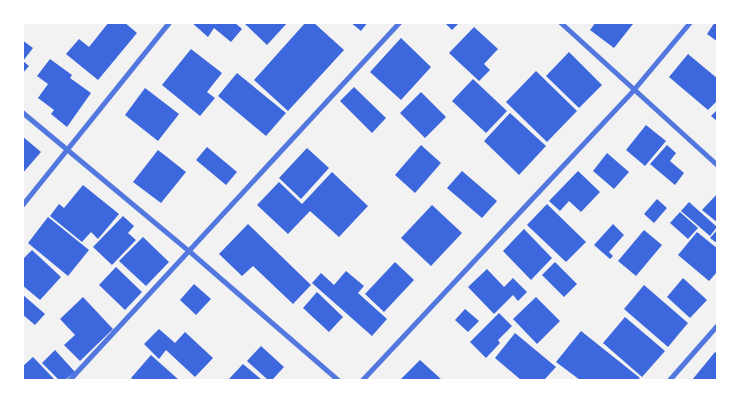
<!DOCTYPE html>
<style>
body{margin:0}
#map{position:relative;width:740px;height:403px;overflow:hidden;background:#f2f2f2;font-family:"Sofia Sans Condensed",sans-serif}
div>[style]{position:absolute}
.building>*{inset:0;background:#3d67dc}
.minor>*{height:5px;margin:-2.5px;padding:0 2.5px;transform-origin:2.5px;border-radius:2.5px;background:#5277de}
span{translate:-50% -50%;white-space:nowrap;text-align:center;line-height:1.15;-webkit-text-stroke:5px #fff;paint-order:stroke}
.frame{position:absolute;inset:0;border:24px solid #fff;pointer-events:none}
</style>
<div id="map">
<div class="building">
<div style="clip-path:polygon(109px 22px,124px 22px,137px 33px,98px 80px,66px 54px,79px 39px,89px 47px)"></div>
<div style="clip-path:polygon(191px 22px,234px 22px,242px 29px,231px 42px,214px 28px,208px 37px)"></div>
<div style="clip-path:polygon(243px 22px,288px 22px,267px 45px)"></div>
<div style="clip-path:polygon(306px 22px,313px 22px,344px 50px,288px 111px,254px 80px)"></div>
<div style="clip-path:polygon(350px 22px,368px 22px,361px 31px)"></div>
<div style="clip-path:polygon(444px 22px,457px 22px,458px 24px,452px 30px)"></div>
<div style="clip-path:polygon(596px 22px,631px 22px,633px 24px,614px 48px,590px 30px)"></div>
<div style="clip-path:polygon(715px 22px,718px 22px,718px 42px,707px 34px)"></div>
<div style="clip-path:polygon(474px 27px,498px 49px,484px 64px,490px 70px,479px 81px,449px 53px)"></div>
<div style="clip-path:polygon(401px 38px,431px 67px,401px 100px,370px 72px)"></div>
<div style="clip-path:polygon(22px 40px,33px 48px,23px 61px,29px 66px,22px 74px)"></div>
<div style="clip-path:polygon(191px 49px,222px 73px,207px 92px,215px 98px,200px 116px,162px 85px)"></div>
<div style="clip-path:polygon(569px 52px,602px 85px,579px 108px,546px 76px)"></div>
<div style="clip-path:polygon(688px 54px,718px 79px,718px 100px,708px 110px,669px 77px)"></div>
<div style="clip-path:polygon(50px 59px,72px 75px,70px 78px,91px 93px,67px 127px,51px 114px,54px 110px,38px 98px,48px 84px,37px 76px)"></div>
<div style="clip-path:polygon(536px 71px,577px 111px,547px 142px,506px 102px)"></div>
<div style="clip-path:polygon(237px 73px,286px 113px,266px 136px,218px 96px)"></div>
<div style="clip-path:polygon(473px 79px,507px 111px,486px 133px,452px 101px)"></div>
<div style="clip-path:polygon(354px 87px,386px 118px,372px 133px,340px 101px)"></div>
<div style="clip-path:polygon(145px 88px,179px 114px,158px 141px,125px 115px)"></div>
<div style="clip-path:polygon(421px 92px,446px 117px,425px 138px,400px 113px)"></div>
<div style="clip-path:polygon(718px 109px,718px 122px,711px 116px)"></div>
<div style="clip-path:polygon(510px 113px,546px 146px,519px 175px,484px 141px)"></div>
<div style="clip-path:polygon(646px 125px,666px 141px,645px 166px,626px 150px)"></div>
<div style="clip-path:polygon(22px 136px,41px 152px,22px 174px)"></div>
<div style="clip-path:polygon(421px 145px,441px 163px,415px 193px,395px 175px)"></div>
<div style="clip-path:polygon(667px 145px,676px 153px,670px 161px,684px 173px,675px 185px,650px 164px)"></div>
<div style="clip-path:polygon(207px 147px,237px 172px,226px 185px,196px 160px)"></div>
<div style="clip-path:polygon(307px 148px,329px 168px,301px 199px,279px 178px)"></div>
<div style="clip-path:polygon(158px 150px,186px 172px,161px 203px,133px 182px)"></div>
<div style="clip-path:polygon(607px 153px,629px 172px,614px 189px,593px 171px)"></div>
<div style="clip-path:polygon(462px 171px,497px 201px,482px 218px,447px 188px)"></div>
<div style="clip-path:polygon(578px 171px,600px 192px,581px 212px,569px 201px,560px 211px,549px 201px)"></div>
<div style="clip-path:polygon(332px 172px,368px 206px,339px 237px,310px 211px,288px 234px,257px 205px,279px 182px,302px 204px)"></div>
<div style="clip-path:polygon(83px 185px,119px 214px,98px 239px,91px 232px,82px 242px,50px 216px,59px 204px,64px 208px)"></div>
<div style="clip-path:polygon(718px 193px,718px 223px,702px 210px)"></div>
<div style="clip-path:polygon(657px 199px,667px 208px,654px 223px,644px 214px)"></div>
<div style="clip-path:polygon(689px 202px,717px 227px,710px 236px,681px 211px)"></div>
<div style="clip-path:polygon(547px 204px,586px 242px,566px 262px,527px 225px)"></div>
<div style="clip-path:polygon(432px 205px,462px 233px,431px 266px,401px 238px)"></div>
<div style="clip-path:polygon(680px 212px,698px 228px,688px 239px,670px 223px)"></div>
<div style="clip-path:polygon(123px 216px,134px 226px,128px 233px,136px 240px,112px 265px,93px 247px)"></div>
<div style="clip-path:polygon(48px 217px,89px 250px,68px 276px,28px 243px)"></div>
<div style="clip-path:polygon(248px 224px,311px 285px,293px 304px,253px 266px,242px 276px,219px 254px)"></div>
<div style="clip-path:polygon(613px 224px,624px 235px,609px 252px,613px 256px,610px 259px,594px 245px)"></div>
<div style="clip-path:polygon(524px 229px,552px 258px,531px 280px,503px 251px)"></div>
<div style="clip-path:polygon(718px 229px,718px 244px,710px 238px)"></div>
<div style="clip-path:polygon(644px 230px,662px 245px,636px 276px,618px 261px)"></div>
<div style="clip-path:polygon(697px 232px,718px 249px,718px 271px,709px 281px,678px 255px)"></div>
<div style="clip-path:polygon(143px 237px,169px 262px,146px 286px,119px 261px)"></div>
<div style="clip-path:polygon(32px 250px,61px 277px,40px 300px,22px 285px,22px 260px)"></div>
<div style="clip-path:polygon(395px 262px,414px 280px,384px 312px,365px 294px)"></div>
<div style="clip-path:polygon(555px 262px,577px 284px,564px 297px,542px 275px)"></div>
<div style="clip-path:polygon(116px 267px,142px 292px,125px 310px,99px 285px)"></div>
<div style="clip-path:polygon(487px 269px,504px 287px,513px 278px,527px 292px,518px 301px,513px 295px,494px 314px,468px 287px)"></div>
<div style="clip-path:polygon(346px 271px,364px 286px,358px 293px,387px 319px,372px 336px,312px 283px,321px 273px,334px 285px)"></div>
<div style="clip-path:polygon(683px 278px,707px 300px,690px 318px,667px 297px)"></div>
<div style="clip-path:polygon(194px 284px,211px 299px,196px 315px,180px 300px)"></div>
<div style="clip-path:polygon(644px 285px,688px 323px,668px 347px,624px 309px)"></div>
<div style="clip-path:polygon(317px 292px,343px 317px,329px 332px,303px 308px)"></div>
<div style="clip-path:polygon(22px 294px,45px 314px,35px 325px,22px 314px)"></div>
<div style="clip-path:polygon(83px 297px,113px 329px,80px 361px,64px 345px,75px 335px,60px 319px)"></div>
<div style="clip-path:polygon(536px 297px,560px 321px,537px 344px,513px 319px)"></div>
<div style="clip-path:polygon(465px 309px,479px 321px,468px 332px,455px 320px)"></div>
<div style="clip-path:polygon(499px 313px,512px 326px,498px 340px,500px 343px,486px 358px,470px 342px)"></div>
<div style="clip-path:polygon(625px 317px,665px 351px,642px 377px,603px 343px)"></div>
<div style="clip-path:polygon(159px 329px,175px 343px,185px 332px,213px 358px,195px 377px,166px 350px,159px 359px,144px 344px)"></div>
<div style="clip-path:polygon(581px 331px,640px 378px,637px 380px,580px 380px,556px 362px)"></div>
<div style="clip-path:polygon(515px 333px,556px 367px,544px 380px,521px 380px,495px 358px)"></div>
<div style="clip-path:polygon(261px 346px,284px 367px,272px 380px,268px 380px,247px 361px)"></div>
<div style="clip-path:polygon(55px 350px,75px 372px,65px 380px,59px 380px,42px 363px)"></div>
<div style="clip-path:polygon(715px 352px,718px 354px,718px 380px,692px 380px)"></div>
<div style="clip-path:polygon(151px 355px,179px 380px,134px 380px,131px 378px)"></div>
<div style="clip-path:polygon(33px 357px,55px 380px,25px 380px,22px 378px,22px 367px)"></div>
<div style="clip-path:polygon(420px 360px,442px 380px,400px 380px)"></div>
<div style="clip-path:polygon(243px 364px,262px 380px,228px 380px)"></div>
</div>
<div class="minor">
<div style="left:560px;top:22px;width:214px;rotate:42.3deg"></div>
<div style="left:22px;top:112px;width:217px;rotate:39.8deg"></div>
<div style="left:189px;top:251px;width:197px;rotate:40.9deg"></div>
<div style="left:22px;top:205px;width:235px;rotate:-51.2deg"></div>
<div style="left:69px;top:380px;width:487px;rotate:-47.3deg"></div>
<div style="left:362px;top:380px;width:398px;rotate:-46.9deg"></div>
<div style="left:634px;top:89px;width:87px;rotate:-50.1deg"></div>
<div style="left:669px;top:380px;width:74px;rotate:-48.8deg"></div>
</div>
<div class="frame"></div>
</div>
